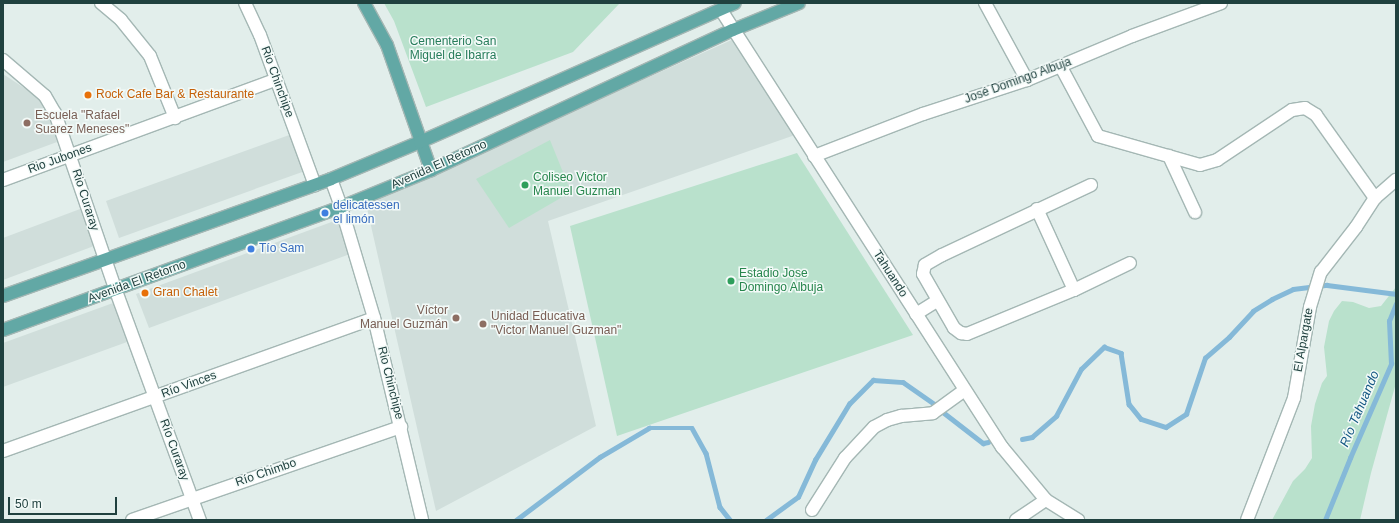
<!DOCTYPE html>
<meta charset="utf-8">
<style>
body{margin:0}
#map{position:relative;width:1399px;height:523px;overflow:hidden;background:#e2eeeb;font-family:Helvetica,sans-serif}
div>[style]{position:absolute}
.built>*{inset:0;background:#d0dedb}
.green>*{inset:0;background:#b9e1cc}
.stream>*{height:4.5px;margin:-2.25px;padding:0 2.25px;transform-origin:2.25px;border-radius:2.25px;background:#85b9d8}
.roads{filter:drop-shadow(1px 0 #a4b7b4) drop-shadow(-1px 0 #a4b7b4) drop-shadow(0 1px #a4b7b4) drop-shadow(0 -1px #a4b7b4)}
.minor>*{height:12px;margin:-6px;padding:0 6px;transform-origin:6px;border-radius:6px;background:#fff}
.major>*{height:12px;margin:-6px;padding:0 6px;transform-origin:6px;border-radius:6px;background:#62a8a5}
.dots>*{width:11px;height:11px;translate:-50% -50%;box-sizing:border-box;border:2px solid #f3faf8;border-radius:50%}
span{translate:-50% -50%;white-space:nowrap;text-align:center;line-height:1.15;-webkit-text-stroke:3px #f3faf8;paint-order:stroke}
.park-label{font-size:12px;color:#267c5a}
.street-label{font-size:12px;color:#20413f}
.food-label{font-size:12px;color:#c56008}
.left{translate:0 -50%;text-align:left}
.education-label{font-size:12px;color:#785e54}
.right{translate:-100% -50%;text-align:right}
.leisure-label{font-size:12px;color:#27864d}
.shop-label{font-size:12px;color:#366cbe}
.water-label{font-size:13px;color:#145883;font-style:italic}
.frame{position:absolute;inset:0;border:4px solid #20413f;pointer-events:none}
.scale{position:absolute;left:8px;top:497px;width:109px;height:18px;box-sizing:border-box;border:2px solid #20413f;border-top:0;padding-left:5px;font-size:12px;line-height:14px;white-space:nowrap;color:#20413f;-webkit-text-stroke:3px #f3faf8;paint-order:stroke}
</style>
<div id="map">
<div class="built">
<div style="clip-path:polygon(736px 38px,795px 135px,548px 221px,596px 426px,436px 511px,366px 204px)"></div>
<div style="clip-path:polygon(3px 74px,38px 97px,54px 129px,57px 142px,3px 162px)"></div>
<div style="clip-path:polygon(292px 134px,305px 171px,119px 238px,106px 201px)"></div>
<div style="clip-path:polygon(80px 209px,94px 246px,3px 280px,3px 238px)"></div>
<div style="clip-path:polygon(337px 220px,350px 254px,149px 328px,136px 294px)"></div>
<div style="clip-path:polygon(113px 303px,127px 342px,3px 387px,3px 343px)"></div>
</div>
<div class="green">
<div style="clip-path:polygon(384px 3px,620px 3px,573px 52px,426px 107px,394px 21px)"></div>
<div style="clip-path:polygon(550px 140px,571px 192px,509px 228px,476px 179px)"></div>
<div style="clip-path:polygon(797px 153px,913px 335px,617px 436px,570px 226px)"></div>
<div style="clip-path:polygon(1396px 287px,1396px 383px,1371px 473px,1360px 520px,1272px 520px,1293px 481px,1305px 469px,1312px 458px,1311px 426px,1315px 404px,1322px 383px,1327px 376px,1324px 347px,1329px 321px,1334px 311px,1342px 301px,1353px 302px,1369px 308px,1381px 306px)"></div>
</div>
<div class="stream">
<div style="left:943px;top:412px;width:51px;rotate:37.8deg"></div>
<div style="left:983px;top:443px;width:5px;rotate:-11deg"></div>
<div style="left:1022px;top:439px;width:10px;rotate:-11deg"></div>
<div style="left:1032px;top:437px;width:32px;rotate:-41deg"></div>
<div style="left:1056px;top:416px;width:53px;rotate:-62deg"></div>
<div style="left:1081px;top:369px;width:32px;rotate:-44deg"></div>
<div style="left:1104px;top:347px;width:18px;rotate:19deg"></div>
<div style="left:1121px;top:353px;width:52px;rotate:81.1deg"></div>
<div style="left:1129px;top:404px;width:19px;rotate:51deg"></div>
<div style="left:1141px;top:419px;width:26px;rotate:18deg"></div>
<div style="left:1166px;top:427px;width:24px;rotate:-33deg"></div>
<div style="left:1186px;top:414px;width:59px;rotate:-71.3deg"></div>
<div style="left:1205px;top:358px;width:32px;rotate:-41deg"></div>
<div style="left:1229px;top:337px;width:35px;rotate:-47deg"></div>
<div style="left:1253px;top:311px;width:22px;rotate:-32deg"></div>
<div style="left:1272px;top:299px;width:23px;rotate:-25deg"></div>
<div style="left:1293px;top:289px;width:34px;rotate:-7deg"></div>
<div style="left:1327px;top:285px;width:70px;rotate:7.4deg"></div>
<div style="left:516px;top:520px;width:105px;rotate:-36.9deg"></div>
<div style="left:600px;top:457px;width:57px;rotate:-30.6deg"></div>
<div style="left:649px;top:428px;width:43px"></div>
<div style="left:692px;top:428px;width:29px;rotate:61deg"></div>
<div style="left:706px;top:453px;width:56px;rotate:75.5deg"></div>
<div style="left:720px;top:507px;width:16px;rotate:52deg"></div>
<div style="left:766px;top:520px;width:39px;rotate:-36deg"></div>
<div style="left:798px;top:497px;width:41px;rotate:-65.3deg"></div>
<div style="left:815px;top:460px;width:66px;rotate:-58.7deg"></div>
<div style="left:849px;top:404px;width:34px;rotate:-45deg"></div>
<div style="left:873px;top:380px;width:30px;rotate:4deg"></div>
<div style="left:903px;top:382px;width:38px;rotate:35deg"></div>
<div style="left:1325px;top:520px;width:67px;rotate:-68deg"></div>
<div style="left:1350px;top:458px;width:103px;rotate:-66.4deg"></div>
<div style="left:1391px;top:364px;width:43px;rotate:-92.7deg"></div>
<div style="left:1389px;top:321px;width:18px;rotate:-68deg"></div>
</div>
<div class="roads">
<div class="minor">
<div style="left:101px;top:3px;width:26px;rotate:40deg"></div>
<div style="left:121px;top:20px;width:46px;rotate:51.1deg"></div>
<div style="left:150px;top:56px;width:67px;rotate:68deg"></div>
<div style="left:245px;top:3px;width:35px;rotate:65deg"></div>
<div style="left:260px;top:35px;width:160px;rotate:69.9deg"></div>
<div style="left:985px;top:3px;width:88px;rotate:61.4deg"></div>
<div style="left:721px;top:10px;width:520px;rotate:57.26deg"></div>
<div style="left:1002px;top:447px;width:69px;rotate:50.3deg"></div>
<div style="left:1046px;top:500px;width:38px;rotate:32deg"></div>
<div style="left:3px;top:60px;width:55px;rotate:40.6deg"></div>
<div style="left:45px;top:96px;width:20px;rotate:60deg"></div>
<div style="left:55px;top:113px;width:188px;rotate:71.1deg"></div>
<div style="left:116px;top:291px;width:244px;rotate:69.9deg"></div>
<div style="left:1061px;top:67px;width:78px;rotate:61.8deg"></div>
<div style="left:1098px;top:136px;width:106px;rotate:15.9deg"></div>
<div style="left:1200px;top:165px;width:18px;rotate:-16deg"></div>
<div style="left:1217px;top:160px;width:90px;rotate:-33.7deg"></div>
<div style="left:1292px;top:110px;width:13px;rotate:-9deg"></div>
<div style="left:1305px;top:108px;width:13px;rotate:32deg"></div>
<div style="left:1316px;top:115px;width:102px;rotate:54.6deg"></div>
<div style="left:814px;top:156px;width:117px;rotate:-21.1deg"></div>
<div style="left:923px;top:114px;width:109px;rotate:-18.1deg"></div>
<div style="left:1027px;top:80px;width:114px;rotate:-22.7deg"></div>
<div style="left:1132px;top:36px;width:95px;rotate:-20.3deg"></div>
<div style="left:1169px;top:156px;width:62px;rotate:65.1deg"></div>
<div style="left:331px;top:179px;width:30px;rotate:70deg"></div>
<div style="left:341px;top:207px;width:116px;rotate:73.4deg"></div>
<div style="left:374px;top:318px;width:208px;rotate:76.6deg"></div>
<div style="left:3px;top:180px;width:290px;rotate:-20.2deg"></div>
<div style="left:1091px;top:185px;width:165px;rotate:154.8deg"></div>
<div style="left:942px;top:255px;width:20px;rotate:150deg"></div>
<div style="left:925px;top:265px;width:9px;rotate:103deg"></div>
<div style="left:923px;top:274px;width:62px;rotate:60.1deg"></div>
<div style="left:954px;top:328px;width:9px;rotate:36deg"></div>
<div style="left:961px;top:333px;width:6px;rotate:9deg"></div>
<div style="left:967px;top:334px;width:116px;rotate:-22.4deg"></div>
<div style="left:1074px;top:290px;width:62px;rotate:-25.7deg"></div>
<div style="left:1037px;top:209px;width:89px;rotate:65.4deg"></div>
<div style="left:916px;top:314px;width:25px;rotate:-32deg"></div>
<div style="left:3px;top:451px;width:394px;rotate:-19.7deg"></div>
<div style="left:812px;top:510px;width:62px;rotate:-57.6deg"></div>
<div style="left:845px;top:458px;width:42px;rotate:-46.9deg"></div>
<div style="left:874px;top:427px;width:15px;rotate:-28deg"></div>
<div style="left:887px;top:420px;width:15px;rotate:-16deg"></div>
<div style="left:901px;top:416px;width:32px;rotate:-5deg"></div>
<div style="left:933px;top:413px;width:39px;rotate:-36deg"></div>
<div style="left:132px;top:520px;width:285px;rotate:-19.1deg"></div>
<div style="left:1016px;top:520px;width:36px;rotate:-34deg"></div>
<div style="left:1247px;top:520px;width:131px;rotate:-68.9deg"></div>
<div style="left:1294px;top:398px;width:92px;rotate:-80deg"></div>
<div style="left:1310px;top:307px;width:37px;rotate:-73deg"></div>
<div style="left:1321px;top:272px;width:57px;rotate:-52.1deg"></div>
<div style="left:1356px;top:227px;width:35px;rotate:-57deg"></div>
<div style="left:1375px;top:198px;width:28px;rotate:-41deg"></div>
</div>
<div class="major">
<div style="left:364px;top:3px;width:48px;rotate:61.3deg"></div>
<div style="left:387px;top:45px;width:133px;rotate:70.6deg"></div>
<div style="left:3px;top:296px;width:348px;rotate:-19.6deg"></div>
<div style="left:331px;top:179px;width:96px;rotate:-22.6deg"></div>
<div style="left:420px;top:142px;width:344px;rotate:-23.8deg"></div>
<div style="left:3px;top:330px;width:360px;rotate:-20deg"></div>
<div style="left:341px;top:207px;width:97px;rotate:-22.3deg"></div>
<div style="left:431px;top:170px;width:333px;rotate:-24.9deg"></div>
<div style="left:733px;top:30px;width:71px;rotate:-22.2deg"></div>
</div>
</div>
<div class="dots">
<div style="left:88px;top:95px;background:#e8710a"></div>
<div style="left:27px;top:123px;background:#8d6e63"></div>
<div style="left:525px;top:185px;background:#2e9e5b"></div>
<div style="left:325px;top:213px;background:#3f7fe0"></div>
<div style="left:251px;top:249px;background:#3f7fe0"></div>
<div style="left:731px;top:281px;background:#2e9e5b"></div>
<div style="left:145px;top:293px;background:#e8710a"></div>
<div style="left:456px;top:318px;background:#8d6e63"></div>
<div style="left:483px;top:324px;background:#8d6e63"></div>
</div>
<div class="park-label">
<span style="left:453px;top:49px">Cementerio San<br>Miguel de Ibarra</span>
</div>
<div class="street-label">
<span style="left:1018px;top:81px;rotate:-20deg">José Domingo Albuja</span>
<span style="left:277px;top:82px;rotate:70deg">Rio Chinchipe</span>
<span style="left:60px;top:159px;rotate:-20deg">Rio Jubones</span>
<span style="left:439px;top:165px;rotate:-24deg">Avenida El Retorno</span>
<span style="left:85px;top:200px;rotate:72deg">Rio Curaray</span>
<span style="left:890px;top:274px;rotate:57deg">Tahuando</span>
<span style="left:137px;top:282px;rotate:-20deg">Avenida El Retorno</span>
<span style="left:1304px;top:340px;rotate:-80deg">El Alpargate</span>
<span style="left:390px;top:383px;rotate:76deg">Rio Chinchipe</span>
<span style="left:189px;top:385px;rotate:-20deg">Río Vinces</span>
<span style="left:174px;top:450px;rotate:70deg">Río Curaray</span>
<span style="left:266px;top:473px;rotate:-19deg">Río Chimbo</span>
</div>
<div class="food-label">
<span class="left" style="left:96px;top:95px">Rock Cafe Bar &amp; Restaurante</span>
<span class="left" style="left:153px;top:293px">Gran Chalet</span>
</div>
<div class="education-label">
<span class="left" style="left:35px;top:123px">Escuela "Rafael<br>Suarez Meneses"</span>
<span class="right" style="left:448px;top:318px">Víctor<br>Manuel Guzmán</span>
<span class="left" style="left:491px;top:324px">Unidad Educativa<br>"Victor Manuel Guzman"</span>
</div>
<div class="leisure-label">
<span class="left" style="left:533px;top:185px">Coliseo Victor<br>Manuel Guzman</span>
<span class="left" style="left:739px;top:281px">Estadio Jose<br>Domingo Albuja</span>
</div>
<div class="shop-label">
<span class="left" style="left:333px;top:213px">delicatessen<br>el limón</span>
<span class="left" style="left:259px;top:249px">Tío Sam</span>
</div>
<div class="water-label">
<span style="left:1360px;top:409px;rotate:-67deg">Río Tahuando</span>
</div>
<div class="frame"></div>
<div class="scale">50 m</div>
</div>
